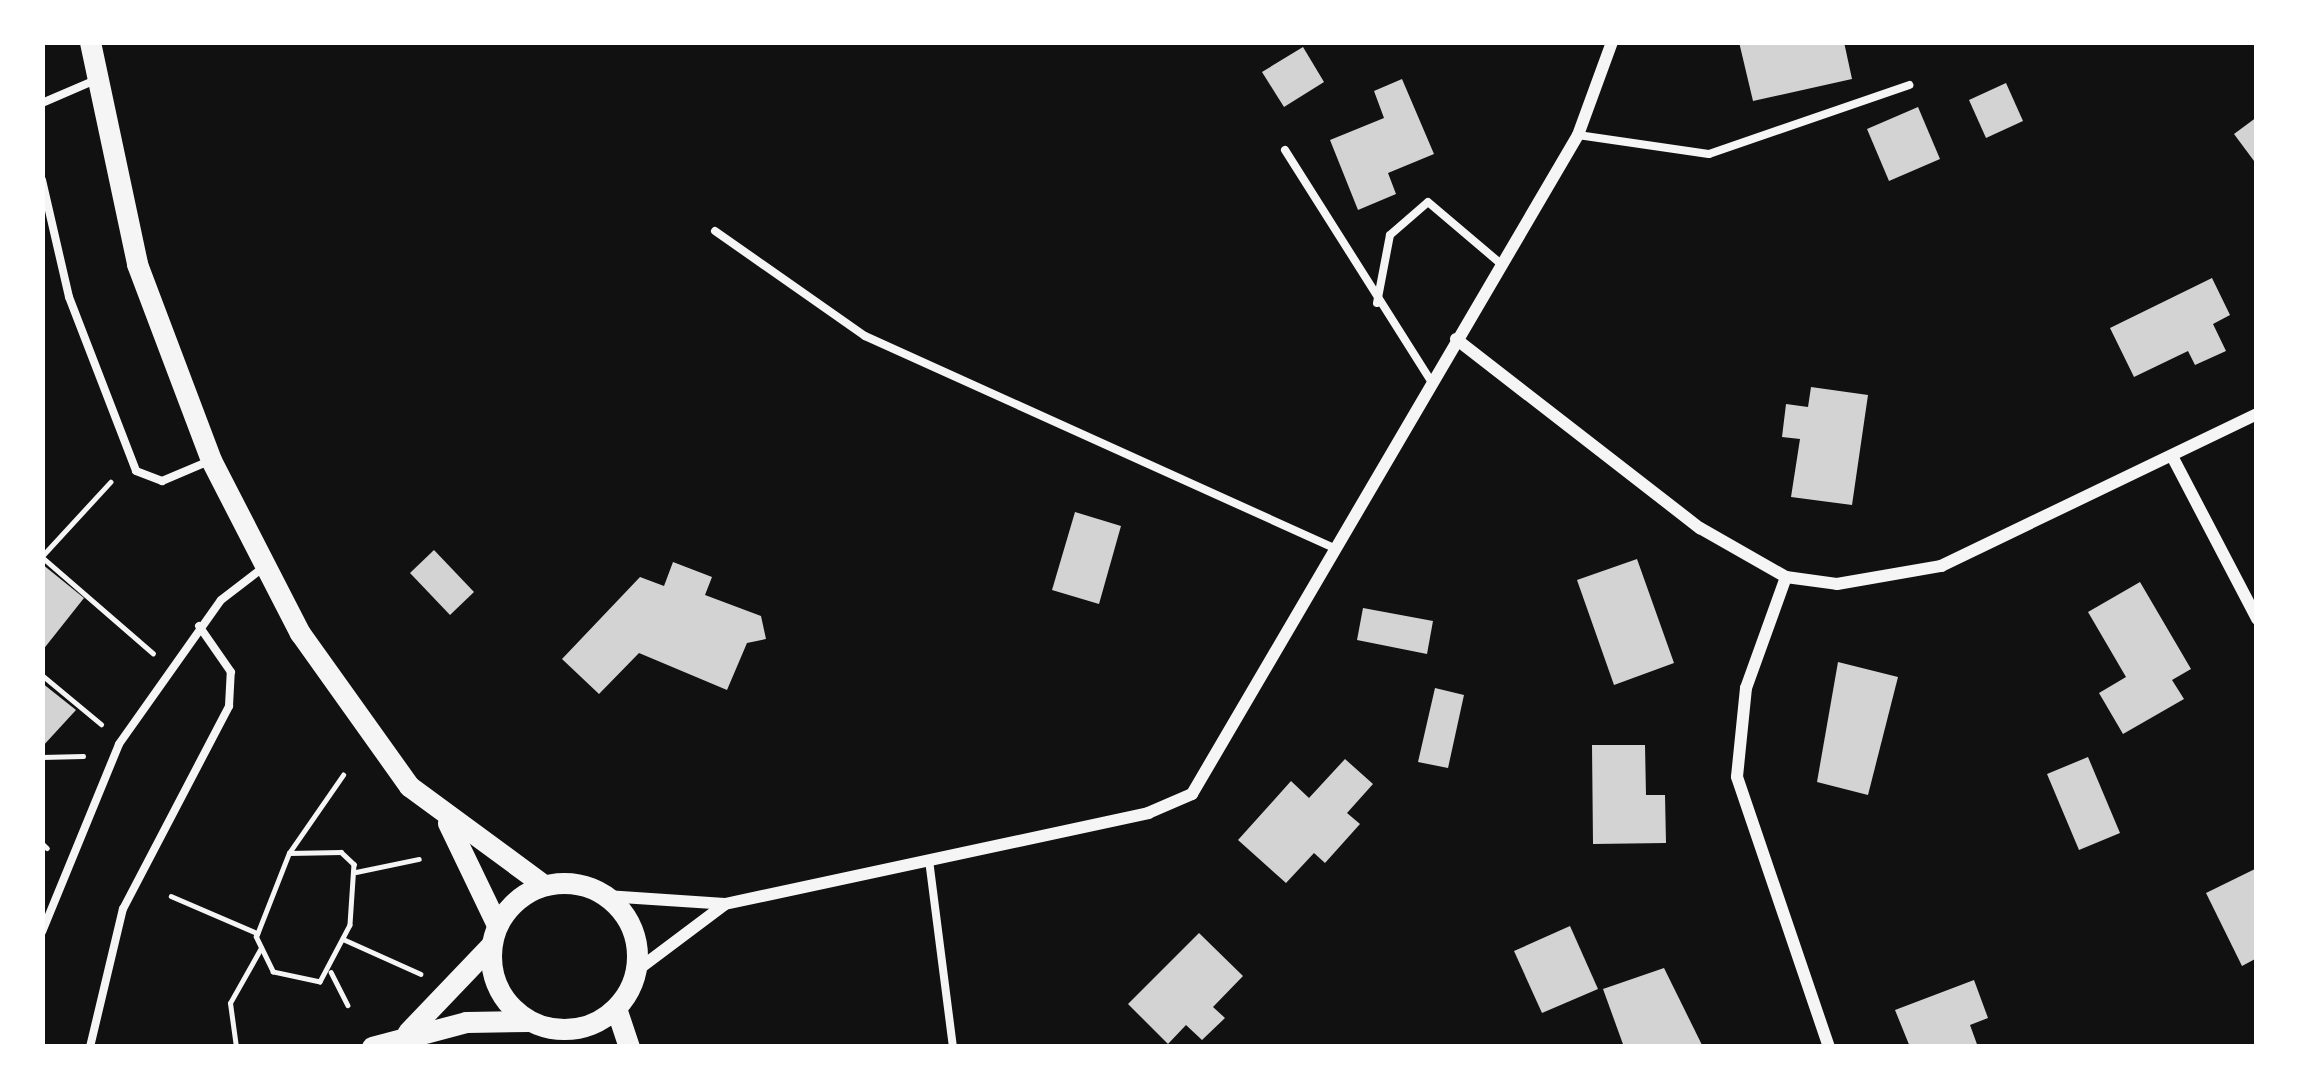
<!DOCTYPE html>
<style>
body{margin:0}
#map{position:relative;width:2299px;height:1089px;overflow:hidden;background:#111;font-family:Karla,sans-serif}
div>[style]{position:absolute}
.building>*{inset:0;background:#d3d3d3}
.path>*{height:4.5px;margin:-2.25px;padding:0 2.25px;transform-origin:2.25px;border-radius:2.25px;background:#f5f5f5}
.service>*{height:8px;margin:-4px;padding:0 4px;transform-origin:4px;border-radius:4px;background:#f5f5f5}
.minor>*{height:12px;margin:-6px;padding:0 6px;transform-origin:6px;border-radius:6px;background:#f5f5f5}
.tertiary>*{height:21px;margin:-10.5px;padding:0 10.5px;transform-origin:10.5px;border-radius:10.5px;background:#f5f5f5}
.tertiary>.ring{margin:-10.5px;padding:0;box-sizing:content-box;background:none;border:21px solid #f5f5f5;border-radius:50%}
span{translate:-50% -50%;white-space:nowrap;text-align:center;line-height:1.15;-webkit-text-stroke:9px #fff;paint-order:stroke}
.frame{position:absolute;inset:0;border:45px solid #fff;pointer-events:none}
</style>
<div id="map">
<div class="building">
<div style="clip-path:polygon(1739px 42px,1844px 42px,1852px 79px,1753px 101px)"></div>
<div style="clip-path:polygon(1303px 47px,1324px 82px,1284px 107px,1262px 72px)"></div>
<div style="clip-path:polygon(1402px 79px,1434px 154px,1388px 173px,1396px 194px,1358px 210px,1330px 140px,1384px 118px,1374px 91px)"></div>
<div style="clip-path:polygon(2006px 83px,2023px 121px,1986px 138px,1969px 100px)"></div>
<div style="clip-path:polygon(1918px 107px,1940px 159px,1889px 181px,1867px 129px)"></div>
<div style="clip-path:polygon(2257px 117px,2257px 165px,2234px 134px)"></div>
<div style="clip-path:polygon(2212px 278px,2230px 315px,2213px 324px,2226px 351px,2195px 365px,2188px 351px,2134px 377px,2110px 328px)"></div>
<div style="clip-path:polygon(1811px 387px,1868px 395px,1852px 505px,1791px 497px,1800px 439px,1782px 437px,1786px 404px,1808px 407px)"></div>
<div style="clip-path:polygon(1075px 512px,1121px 526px,1099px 604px,1052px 590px)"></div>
<div style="clip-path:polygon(434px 550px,474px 592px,450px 615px,410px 573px)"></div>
<div style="clip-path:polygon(1637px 559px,1674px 663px,1614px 685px,1577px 580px)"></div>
<div style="clip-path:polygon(673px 562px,712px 577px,705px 595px,761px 616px,766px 639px,747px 643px,727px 690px,639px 653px,599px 694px,562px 659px,640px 577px,664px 586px)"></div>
<div style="clip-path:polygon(42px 564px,84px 598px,42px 651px)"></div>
<div style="clip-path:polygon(2140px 582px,2191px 669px,2172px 680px,2184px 699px,2123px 734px,2099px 693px,2126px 677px,2088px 612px)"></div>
<div style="clip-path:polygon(1363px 608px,1433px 621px,1427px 654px,1357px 640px)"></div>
<div style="clip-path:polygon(1838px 662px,1898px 677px,1868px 795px,1817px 782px)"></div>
<div style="clip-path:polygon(42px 683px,76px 710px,42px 747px)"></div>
<div style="clip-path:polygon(1435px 688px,1464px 695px,1448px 768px,1418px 762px)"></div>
<div style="clip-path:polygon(1592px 745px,1645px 745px,1646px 795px,1665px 795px,1666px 843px,1593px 844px)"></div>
<div style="clip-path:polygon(2088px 757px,2120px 833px,2079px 850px,2047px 774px)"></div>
<div style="clip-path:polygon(1345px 759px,1373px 784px,1347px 813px,1360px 824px,1325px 863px,1314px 853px,1286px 883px,1238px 840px,1291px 781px,1309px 798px)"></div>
<div style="clip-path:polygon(2257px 868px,2257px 958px,2242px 966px,2206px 893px)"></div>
<div style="clip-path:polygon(1570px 926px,1598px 989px,1542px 1013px,1514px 951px)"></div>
<div style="clip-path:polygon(1199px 933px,1243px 976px,1213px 1007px,1225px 1018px,1202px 1040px,1186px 1025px,1168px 1044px,1128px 1004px)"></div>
<div style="clip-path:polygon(1664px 968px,1703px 1047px,1624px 1047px,1603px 989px)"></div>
<div style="clip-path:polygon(1974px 980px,1988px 1018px,1970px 1025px,1978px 1047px,1910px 1047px,1895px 1010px)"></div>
</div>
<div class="path">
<div style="left:111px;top:482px;width:102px;rotate:132.6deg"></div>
<div style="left:42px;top:557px;width:147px;rotate:40.9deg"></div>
<div style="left:42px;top:675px;width:77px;rotate:39.7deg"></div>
<div style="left:42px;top:757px;width:41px;rotate:-1.4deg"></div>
<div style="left:42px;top:843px;width:7px;rotate:45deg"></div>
<div style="left:289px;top:853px;width:52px;rotate:-1.1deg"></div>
<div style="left:341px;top:852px;width:18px;rotate:43deg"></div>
<div style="left:354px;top:864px;width:61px;rotate:93.8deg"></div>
<div style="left:350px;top:925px;width:64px;rotate:117.8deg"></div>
<div style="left:320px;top:982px;width:48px;rotate:-168deg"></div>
<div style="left:273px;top:972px;width:39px;rotate:-116deg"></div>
<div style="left:256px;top:937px;width:90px;rotate:-68.6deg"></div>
<div style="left:289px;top:853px;width:95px;rotate:-55.3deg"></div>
<div style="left:356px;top:872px;width:64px;rotate:-11.7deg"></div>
<div style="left:171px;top:896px;width:94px;rotate:23.3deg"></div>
<div style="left:343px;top:939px;width:85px;rotate:24.2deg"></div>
<div style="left:331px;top:972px;width:37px;rotate:63deg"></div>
<div style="left:236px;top:1047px;width:44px;rotate:-97.8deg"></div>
<div style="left:230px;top:1003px;width:63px;rotate:-60.6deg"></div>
</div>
<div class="service">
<div style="left:42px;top:103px;width:56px;rotate:-23.3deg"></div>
<div style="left:1578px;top:135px;width:132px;rotate:8.3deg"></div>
<div style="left:1709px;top:154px;width:212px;rotate:-19deg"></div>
<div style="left:1285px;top:150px;width:271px;rotate:57.7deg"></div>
<div style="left:42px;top:180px;width:120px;rotate:77deg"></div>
<div style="left:69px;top:297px;width:186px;rotate:68.9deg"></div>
<div style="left:136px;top:471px;width:28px;rotate:21deg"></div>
<div style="left:162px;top:481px;width:49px;rotate:-22.9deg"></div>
<div style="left:715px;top:231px;width:183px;rotate:35deg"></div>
<div style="left:865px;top:336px;width:515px;rotate:24.32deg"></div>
<div style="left:1377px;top:303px;width:69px;rotate:-79.2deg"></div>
<div style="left:1390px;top:235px;width:50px;rotate:-41deg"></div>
<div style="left:1428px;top:202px;width:96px;rotate:40.3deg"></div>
<div style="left:929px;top:860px;width:189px;rotate:82.7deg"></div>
<div style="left:42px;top:932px;width:203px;rotate:-67.7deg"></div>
<div style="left:119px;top:744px;width:176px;rotate:-54.7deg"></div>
<div style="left:221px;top:600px;width:54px;rotate:-37.5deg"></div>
<div style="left:90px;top:1047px;width:142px;rotate:-76.6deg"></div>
<div style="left:123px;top:909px;width:229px;rotate:-62.4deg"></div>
<div style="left:229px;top:706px;width:34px;rotate:-87deg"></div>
<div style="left:231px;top:672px;width:56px;rotate:-124.8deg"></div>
</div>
<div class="minor">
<div style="left:1456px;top:339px;width:309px;rotate:37.8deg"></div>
<div style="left:1700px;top:528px;width:99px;rotate:29.7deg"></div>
<div style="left:1786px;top:577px;width:51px;rotate:7.8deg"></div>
<div style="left:1837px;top:584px;width:106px;rotate:-9.8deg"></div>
<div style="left:1941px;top:566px;width:351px;rotate:-25.7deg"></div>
<div style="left:2173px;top:458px;width:182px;rotate:62.4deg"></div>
<div style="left:1786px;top:577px;width:118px;rotate:109.8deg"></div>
<div style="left:1746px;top:688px;width:89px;rotate:95.8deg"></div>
<div style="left:1737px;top:777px;width:285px;rotate:71.2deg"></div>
<div style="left:606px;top:896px;width:119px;rotate:3.8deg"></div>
<div style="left:725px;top:904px;width:433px;rotate:-12.1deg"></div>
<div style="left:1148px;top:813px;width:48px;rotate:-23.4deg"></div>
<div style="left:1192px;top:794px;width:764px;rotate:-59.64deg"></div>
<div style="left:1578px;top:135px;width:99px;rotate:-69.9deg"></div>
<div style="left:636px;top:971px;width:110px;rotate:-36.9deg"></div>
</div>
<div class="tertiary">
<div style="left:90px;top:42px;width:227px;rotate:78deg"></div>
<div style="left:137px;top:264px;width:210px;rotate:69.3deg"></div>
<div style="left:211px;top:460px;width:195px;rotate:62.8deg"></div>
<div style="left:300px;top:633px;width:188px;rotate:54.5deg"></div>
<div style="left:409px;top:786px;width:167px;rotate:36.3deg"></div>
<div style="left:448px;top:823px;width:113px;rotate:64.3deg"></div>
<div class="ring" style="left:491px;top:883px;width:125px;height:125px"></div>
<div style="left:616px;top:1008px;width:41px;rotate:71.6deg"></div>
<div style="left:408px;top:1032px;width:120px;rotate:-46.3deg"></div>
<div style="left:372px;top:1047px;width:97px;rotate:-14.9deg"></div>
<div style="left:466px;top:1022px;width:63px;rotate:-0.9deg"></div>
</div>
<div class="frame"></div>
</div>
